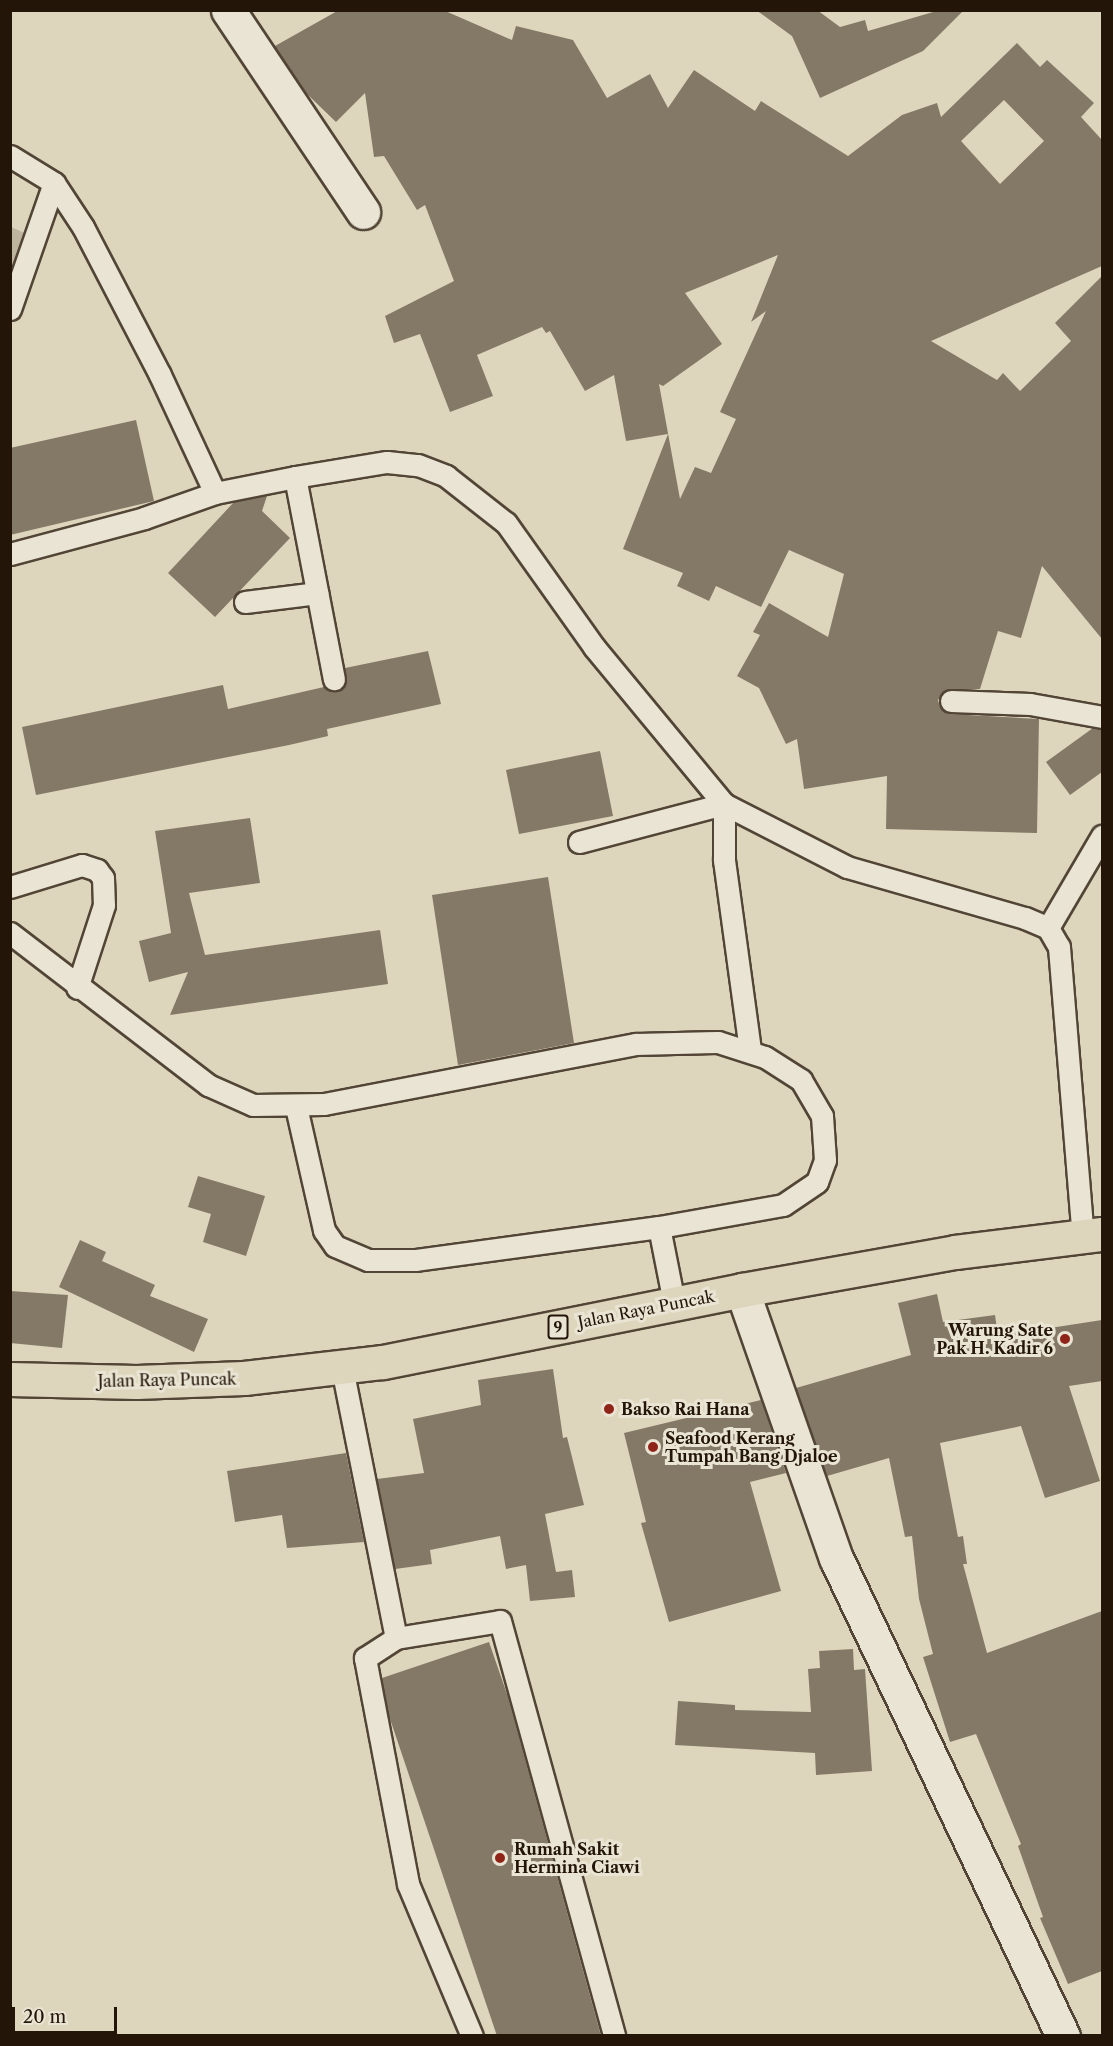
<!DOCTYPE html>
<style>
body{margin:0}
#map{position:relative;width:1113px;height:2046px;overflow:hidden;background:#ddd6bc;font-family:"Libre Caslon Text",serif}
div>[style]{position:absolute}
.green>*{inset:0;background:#beb59e}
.building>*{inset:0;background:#847966}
.roads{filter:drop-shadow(2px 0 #524536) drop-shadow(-2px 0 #524536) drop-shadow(0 2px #524536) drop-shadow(0 -2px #524536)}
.lane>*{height:21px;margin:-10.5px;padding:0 10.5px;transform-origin:10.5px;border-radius:10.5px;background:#e9e4d3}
.street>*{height:33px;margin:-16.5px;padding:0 16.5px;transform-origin:16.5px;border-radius:16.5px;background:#e9e4d3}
.highway>*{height:33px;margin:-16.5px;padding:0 16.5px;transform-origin:16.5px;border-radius:16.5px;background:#ddd6bc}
.dots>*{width:16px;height:16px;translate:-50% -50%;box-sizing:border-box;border:3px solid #e9e4d3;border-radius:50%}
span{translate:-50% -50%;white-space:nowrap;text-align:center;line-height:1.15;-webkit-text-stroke:6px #e9e4d3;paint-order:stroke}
.shield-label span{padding:2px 4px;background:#e9e4d3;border:2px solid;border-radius:4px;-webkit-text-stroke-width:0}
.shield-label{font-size:15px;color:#241509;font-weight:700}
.street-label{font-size:16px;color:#241509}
.poi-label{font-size:16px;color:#241509;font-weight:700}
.right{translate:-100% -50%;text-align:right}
.left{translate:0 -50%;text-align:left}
.frame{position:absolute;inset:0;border:12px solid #241509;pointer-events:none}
.scale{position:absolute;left:12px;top:2007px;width:105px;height:27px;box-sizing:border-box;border:3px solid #241509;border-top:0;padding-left:8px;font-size:18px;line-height:21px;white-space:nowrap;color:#241509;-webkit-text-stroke:4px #e9e4d3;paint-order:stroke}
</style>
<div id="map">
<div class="green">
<div style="clip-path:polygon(11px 227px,29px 235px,11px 280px)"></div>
</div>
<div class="building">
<div style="clip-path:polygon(evenodd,339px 10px,443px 10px,512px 40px,516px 26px,573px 40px,607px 98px,650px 74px,668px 108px,694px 70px,755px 111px,761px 101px,848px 156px,902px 115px,937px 103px,941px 117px,1017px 43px,1040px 67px,1047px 60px,1094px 103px,1081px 117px,1102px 140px,1102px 266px,931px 341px,997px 380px,1003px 373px,1020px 391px,1071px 341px,1055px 323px,1102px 276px,1102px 639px,1042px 566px,1021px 638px,998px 631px,980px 689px,946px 690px,938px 700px,940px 707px,950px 714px,1039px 719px,1037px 833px,886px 829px,887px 776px,804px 789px,797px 739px,786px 744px,759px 688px,737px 676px,760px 635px,753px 632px,769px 603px,828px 637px,844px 574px,789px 550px,761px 607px,716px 586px,709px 601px,677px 586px,683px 573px,623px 549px,668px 434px,626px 441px,614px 375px,585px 391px,550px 331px,546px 333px,542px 327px,477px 355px,493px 396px,450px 412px,420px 334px,394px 343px,385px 316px,454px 281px,425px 205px,417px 210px,384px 156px,374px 157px,365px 93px,336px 122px,306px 93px,275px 46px,339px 10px,1004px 100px,1044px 141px,1000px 184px,961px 141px,1004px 100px,339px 10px,778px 255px,751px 322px,766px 311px,720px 412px,736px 419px,711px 473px,695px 467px,680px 499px,659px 384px,663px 386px,722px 344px,685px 293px,778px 255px)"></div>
<div style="clip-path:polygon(756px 10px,817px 10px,840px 27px,865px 20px,868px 31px,940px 10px,964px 10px,923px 51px,820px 98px,792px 36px)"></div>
<div style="clip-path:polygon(136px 420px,154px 501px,10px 535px,10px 448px)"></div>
<div style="clip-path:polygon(267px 496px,262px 511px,290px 538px,215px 617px,168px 573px,234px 502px)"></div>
<div style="clip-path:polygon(428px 651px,441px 704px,327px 729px,328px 736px,289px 745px,36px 795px,22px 727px,223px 685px,228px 709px,324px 687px,336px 692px,346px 684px,345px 668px)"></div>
<div style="clip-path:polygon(1093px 728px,1102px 729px,1102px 772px,1070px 795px,1046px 762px)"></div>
<div style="clip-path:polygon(600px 751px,613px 816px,519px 834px,506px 770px)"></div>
<div style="clip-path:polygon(250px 818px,260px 883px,189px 893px,205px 955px,380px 930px,388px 984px,170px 1015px,188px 972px,149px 982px,139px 941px,171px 933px,155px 831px)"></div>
<div style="clip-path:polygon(548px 877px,574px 1043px,458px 1065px,432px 895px)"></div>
<div style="clip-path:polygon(198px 1176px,265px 1196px,246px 1256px,203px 1242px,211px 1214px,188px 1207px)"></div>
<div style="clip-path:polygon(80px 1240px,106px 1252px,102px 1261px,155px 1285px,150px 1296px,208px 1319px,194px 1352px,59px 1287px)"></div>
<div style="clip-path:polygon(10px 1291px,68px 1295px,62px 1348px,10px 1343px)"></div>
<div style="clip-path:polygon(937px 1294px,943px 1322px,995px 1315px,998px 1336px,1102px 1320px,1102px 1381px,1069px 1386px,1100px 1481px,1045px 1498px,1021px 1426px,940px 1443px,958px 1537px,963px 1536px,967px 1564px,963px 1564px,987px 1653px,1102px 1611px,1102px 1971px,1068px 1984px,1040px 1918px,1043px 1917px,1018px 1846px,1021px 1844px,976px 1734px,950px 1742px,923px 1657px,933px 1654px,919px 1599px,912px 1536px,905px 1537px,889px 1458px,827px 1476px,796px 1388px,911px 1355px,898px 1303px)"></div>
<div style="clip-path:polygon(553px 1369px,563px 1438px,567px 1437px,584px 1505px,545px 1514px,556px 1572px,572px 1570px,575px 1597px,530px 1601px,526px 1565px,506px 1569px,500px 1536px,430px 1550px,432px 1564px,395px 1569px,377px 1479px,424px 1473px,413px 1419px,481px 1405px,478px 1380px)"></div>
<div style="clip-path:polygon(761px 1400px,786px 1473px,750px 1482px,781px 1591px,669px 1622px,641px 1523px,646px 1522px,624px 1433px)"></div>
<div style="clip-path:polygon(346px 1453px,364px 1542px,287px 1548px,282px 1515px,235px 1522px,227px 1471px)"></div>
<div style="clip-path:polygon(489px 1642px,508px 1697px,601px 2036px,497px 2036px,388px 1713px,382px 1678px)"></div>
<div style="clip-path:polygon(853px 1649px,854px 1670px,865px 1669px,872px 1771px,816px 1775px,815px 1753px,675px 1745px,678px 1701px,735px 1705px,735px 1710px,811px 1712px,808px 1669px,820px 1668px,819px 1651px)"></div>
</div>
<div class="roads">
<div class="lane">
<div style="left:10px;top:156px;width:52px;rotate:31.5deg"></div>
<div style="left:54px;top:183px;width:53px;rotate:56.6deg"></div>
<div style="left:83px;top:227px;width:167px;rotate:62.5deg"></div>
<div style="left:160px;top:375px;width:130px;rotate:65deg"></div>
<div style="left:10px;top:309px;width:133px;rotate:-70.8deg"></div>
<div style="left:295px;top:477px;width:206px;rotate:79.1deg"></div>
<div style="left:10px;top:554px;width:139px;rotate:-15deg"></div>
<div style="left:144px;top:518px;width:75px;rotate:-19.4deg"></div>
<div style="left:215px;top:493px;width:82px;rotate:-11.3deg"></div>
<div style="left:295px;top:477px;width:93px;rotate:-9.3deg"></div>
<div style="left:387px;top:462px;width:31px;rotate:6deg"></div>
<div style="left:418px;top:465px;width:30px;rotate:21deg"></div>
<div style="left:446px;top:476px;width:76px;rotate:38.1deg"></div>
<div style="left:506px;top:523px;width:152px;rotate:54.6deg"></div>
<div style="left:594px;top:647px;width:204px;rotate:50.4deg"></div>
<div style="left:724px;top:804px;width:56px;rotate:90deg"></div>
<div style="left:724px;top:860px;width:193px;rotate:82.2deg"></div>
<div style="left:245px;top:602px;width:73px;rotate:-7.1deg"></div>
<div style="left:951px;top:701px;width:79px;rotate:2.2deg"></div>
<div style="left:1030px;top:704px;width:73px;rotate:10.2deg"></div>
<div style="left:579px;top:842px;width:150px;rotate:-14.7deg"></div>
<div style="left:724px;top:804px;width:138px;rotate:27.1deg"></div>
<div style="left:847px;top:867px;width:185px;rotate:16deg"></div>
<div style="left:1025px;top:918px;width:25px;rotate:23deg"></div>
<div style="left:1048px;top:928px;width:22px;rotate:60deg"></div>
<div style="left:1059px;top:947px;width:290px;rotate:85.3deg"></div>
<div style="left:10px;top:887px;width:75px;rotate:-17deg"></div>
<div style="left:82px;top:865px;width:16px;rotate:18deg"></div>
<div style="left:97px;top:870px;width:10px;rotate:53deg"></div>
<div style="left:103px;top:878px;width:27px;rotate:88deg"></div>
<div style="left:104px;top:905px;width:87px;rotate:108deg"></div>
<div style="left:1048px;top:928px;width:107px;rotate:-59.6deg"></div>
<div style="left:10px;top:933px;width:250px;rotate:37.5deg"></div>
<div style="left:208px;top:1085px;width:49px;rotate:24deg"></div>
<div style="left:253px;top:1105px;width:71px;rotate:-0.8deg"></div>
<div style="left:324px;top:1104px;width:318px;rotate:-10.9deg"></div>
<div style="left:636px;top:1044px;width:82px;rotate:-1.4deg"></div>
<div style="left:718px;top:1042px;width:49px;rotate:17.7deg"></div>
<div style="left:765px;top:1057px;width:43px;rotate:32.6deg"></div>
<div style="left:801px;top:1080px;width:42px;rotate:59.7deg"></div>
<div style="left:822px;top:1116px;width:44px;rotate:86.1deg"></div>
<div style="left:825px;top:1160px;width:23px;rotate:110deg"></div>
<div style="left:817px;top:1182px;width:41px;rotate:145.9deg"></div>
<div style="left:783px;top:1205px;width:126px;rotate:169.9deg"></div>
<div style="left:659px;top:1227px;width:245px;rotate:172.3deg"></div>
<div style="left:416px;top:1260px;width:48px;rotate:180deg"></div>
<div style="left:368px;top:1260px;width:36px;rotate:-157deg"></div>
<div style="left:335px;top:1246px;width:19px;rotate:-125deg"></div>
<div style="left:324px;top:1230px;width:126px;rotate:-102.8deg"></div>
<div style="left:659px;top:1227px;width:77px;rotate:78.8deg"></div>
<div style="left:342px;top:1368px;width:275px;rotate:78.7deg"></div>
<div style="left:396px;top:1638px;width:105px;rotate:-9.3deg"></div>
<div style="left:500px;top:1621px;width:430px;rotate:74.6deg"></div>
<div style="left:396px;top:1638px;width:37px;rotate:147deg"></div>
<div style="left:365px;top:1658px;width:230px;rotate:79.2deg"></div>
<div style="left:408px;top:1884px;width:165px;rotate:67.2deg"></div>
</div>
<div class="street">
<div style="left:228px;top:10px;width:243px;rotate:56.2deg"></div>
<div style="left:742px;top:1290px;width:284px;rotate:70.7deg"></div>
<div style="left:836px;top:1558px;width:529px;rotate:64.6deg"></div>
</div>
<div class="highway">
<div style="left:10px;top:1379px;width:126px;rotate:1.4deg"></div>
<div style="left:136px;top:1382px;width:108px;rotate:-2.1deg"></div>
<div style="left:244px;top:1378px;width:140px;rotate:-6.6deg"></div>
<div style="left:383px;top:1362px;width:366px;rotate:-11.3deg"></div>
<div style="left:742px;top:1290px;width:216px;rotate:-10.1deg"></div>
<div style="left:955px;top:1252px;width:148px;rotate:-7deg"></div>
</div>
</div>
<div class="dots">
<div style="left:1065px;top:1339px;background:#8f2418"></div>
<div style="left:609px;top:1409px;background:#8f2418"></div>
<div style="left:653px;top:1447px;background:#8f2418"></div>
<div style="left:500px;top:1858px;background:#8f2418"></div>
</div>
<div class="shield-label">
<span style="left:558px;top:1327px">9</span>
</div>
<div class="street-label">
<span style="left:646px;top:1309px;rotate:-11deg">Jalan Raya Puncak</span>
<span style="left:167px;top:1380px;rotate:-1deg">Jalan Raya Puncak</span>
</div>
<div class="poi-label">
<span class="right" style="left:1053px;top:1339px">Warung Sate<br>Pak H. Kadir 6</span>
<span class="left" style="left:621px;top:1409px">Bakso Rai Hana</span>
<span class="left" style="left:665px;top:1447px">Seafood Kerang<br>Tumpah Bang Djaloe</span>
<span class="left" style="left:514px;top:1858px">Rumah Sakit<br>Hermina Ciawi</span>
</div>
<div class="frame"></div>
<div class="scale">20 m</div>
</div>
